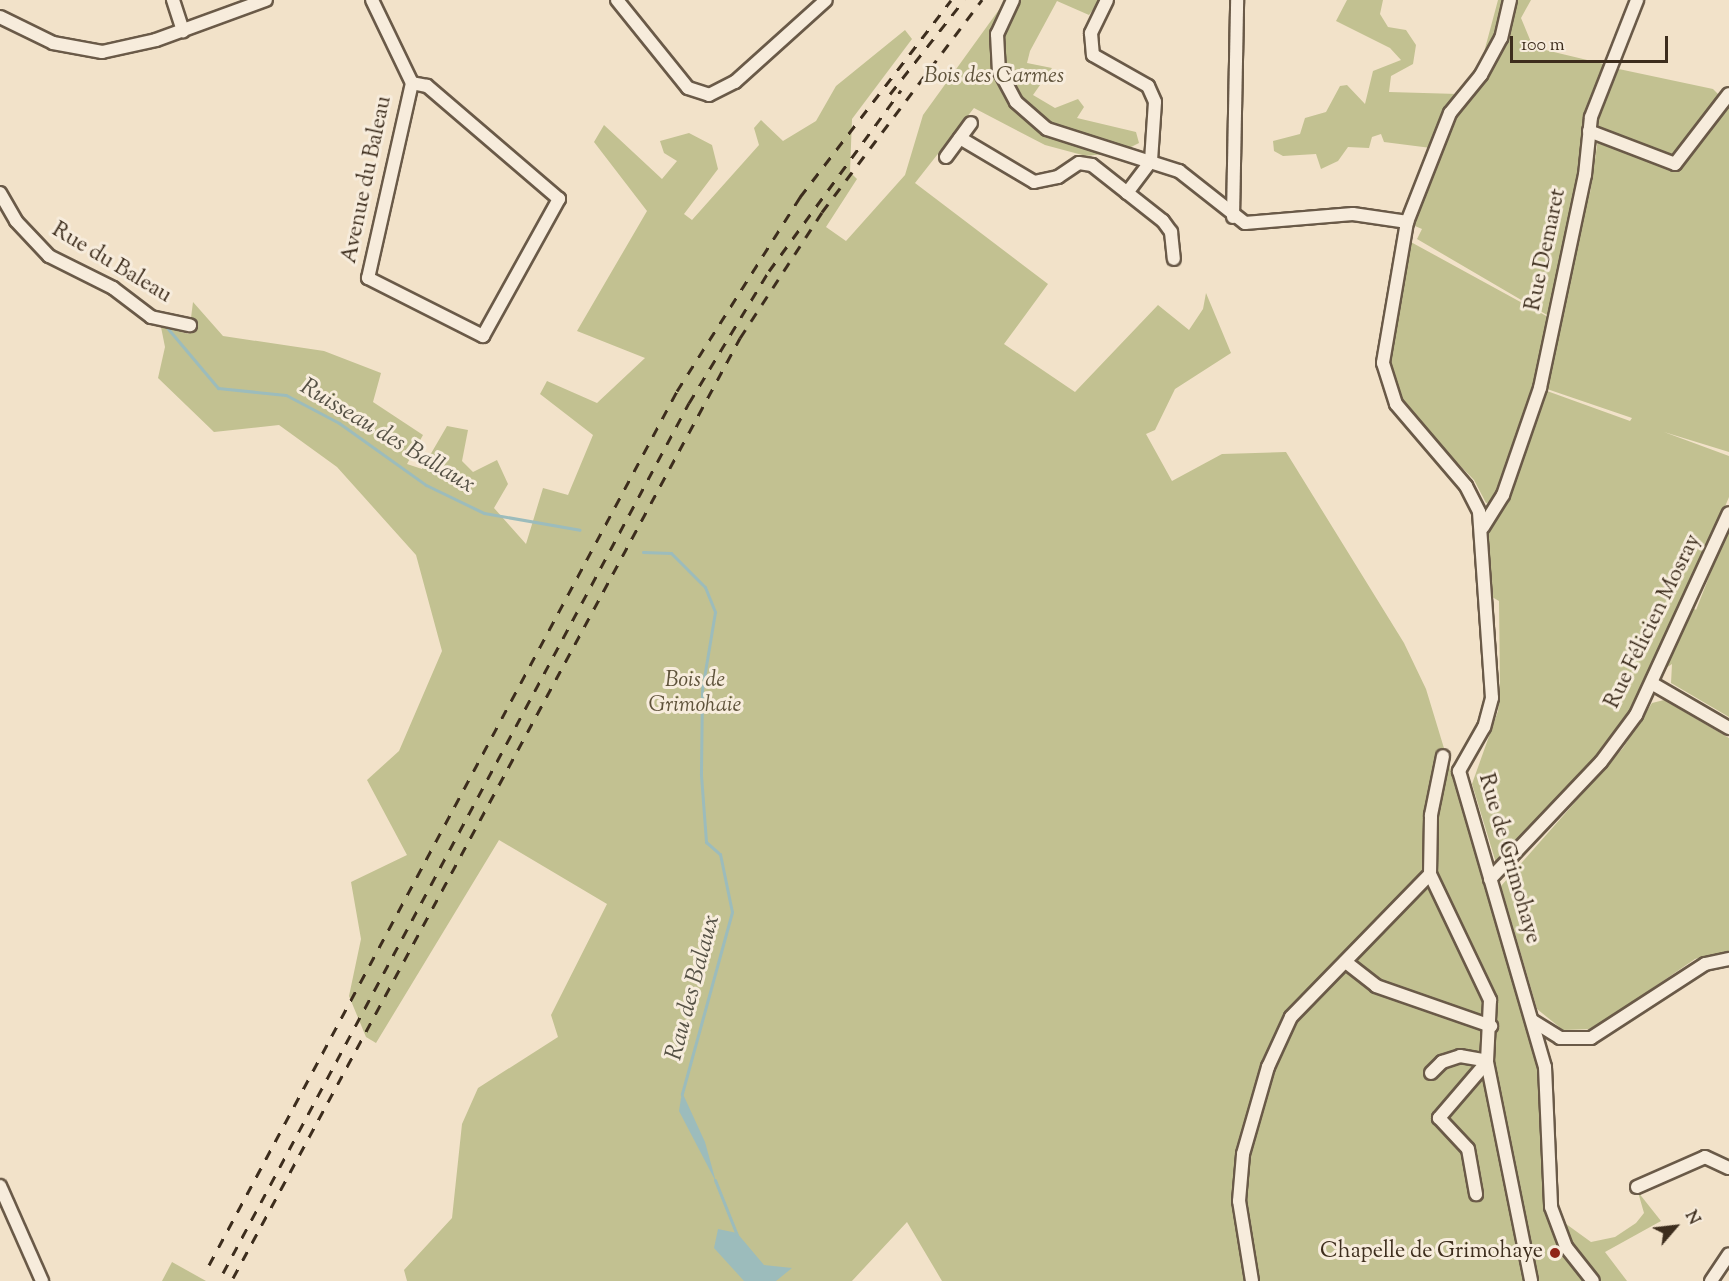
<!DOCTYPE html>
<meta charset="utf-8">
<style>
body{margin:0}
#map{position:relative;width:1729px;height:1281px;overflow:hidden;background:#f2e2c9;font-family:"Sorts Mill Goudy",serif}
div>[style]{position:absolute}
.green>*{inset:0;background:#c2c191}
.water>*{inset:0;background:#9cbcbc}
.stream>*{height:3px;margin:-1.5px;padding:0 1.5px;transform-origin:1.5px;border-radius:1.5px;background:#9cbcbc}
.roads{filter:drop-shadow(2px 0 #6a5a48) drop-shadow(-2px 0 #6a5a48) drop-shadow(0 2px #6a5a48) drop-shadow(0 -2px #6a5a48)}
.minor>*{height:12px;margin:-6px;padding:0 6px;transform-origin:6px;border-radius:6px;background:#f7ecdc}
.rail>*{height:3px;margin-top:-1.5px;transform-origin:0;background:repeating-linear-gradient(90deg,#3d2d1d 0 10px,transparent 0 20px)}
.dots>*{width:16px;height:16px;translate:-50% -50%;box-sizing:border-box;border:3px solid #f7ecdc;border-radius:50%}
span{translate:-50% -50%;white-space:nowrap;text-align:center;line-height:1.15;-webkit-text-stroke:6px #f7ecdc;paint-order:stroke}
.park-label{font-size:22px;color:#5e523a;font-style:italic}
.street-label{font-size:22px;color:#3d2d1d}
.poi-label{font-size:22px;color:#3d2d1d}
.right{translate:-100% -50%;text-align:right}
.water-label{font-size:24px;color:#555145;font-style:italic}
.north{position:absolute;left:1645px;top:1197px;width:60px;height:60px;-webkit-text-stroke:4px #f7ecdc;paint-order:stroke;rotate:62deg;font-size:16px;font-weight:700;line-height:24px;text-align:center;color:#3d2d1d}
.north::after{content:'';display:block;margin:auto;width:21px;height:27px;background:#3d2d1d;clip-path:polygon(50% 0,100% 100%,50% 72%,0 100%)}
.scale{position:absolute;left:1510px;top:36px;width:158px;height:27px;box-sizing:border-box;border:3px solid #3d2d1d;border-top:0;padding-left:8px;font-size:18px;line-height:21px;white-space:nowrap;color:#3d2d1d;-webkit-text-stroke:4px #f7ecdc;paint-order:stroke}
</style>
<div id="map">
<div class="green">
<div style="clip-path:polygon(1006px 0,1100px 0,1089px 15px,1057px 1px,1030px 51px,1027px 63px,1052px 68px,1033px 95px,1055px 108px,1078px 99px,1084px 107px,1077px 118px,1136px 132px,1139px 143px,1121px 152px,1086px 156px,1045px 145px,974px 108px,915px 183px,1048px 284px,1004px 344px,1075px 392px,1158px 305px,1189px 330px,1203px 309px,1206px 293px,1231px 353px,1175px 389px,1155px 430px,1146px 434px,1172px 481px,1222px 454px,1286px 452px,1404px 643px,1426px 689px,1533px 1041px,1543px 1096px,1544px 1208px,1591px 1242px,1615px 1237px,1636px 1223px,1644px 1213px,1638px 1192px,1661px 1221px,1605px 1252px,1627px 1281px,942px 1281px,907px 1222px,852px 1281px,407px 1281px,404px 1270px,452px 1218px,462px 1124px,478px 1088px,558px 1037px,551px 1015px,607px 904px,499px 840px,376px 1043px,366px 1037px,349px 996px,361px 939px,351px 882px,407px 855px,367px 780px,399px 751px,442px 651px,416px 555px,337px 467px,279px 425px,214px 432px,158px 378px,165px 347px,161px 327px,189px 334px,193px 302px,223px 336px,324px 351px,381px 373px,373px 402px,423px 435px,407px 464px,422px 469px,447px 426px,468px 430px,462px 461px,473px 472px,497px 460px,508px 484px,494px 508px,526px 544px,543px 488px,568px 495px,593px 435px,540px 394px,547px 381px,597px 403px,645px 358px,577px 331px,647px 211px,594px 142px,604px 125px,662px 179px,677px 161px,664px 153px,660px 141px,689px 133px,712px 145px,718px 169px,684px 214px,692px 220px,759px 145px,754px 128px,761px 120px,783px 141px,816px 121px,836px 86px,905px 30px,912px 39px,852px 119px,850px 172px,857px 179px,826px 227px,846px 241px,905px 175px,923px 115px)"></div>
<div style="clip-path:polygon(1347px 0,1383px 0,1380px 14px,1388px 27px,1406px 30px,1416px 45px,1413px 64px,1391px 76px,1389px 92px,1458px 94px,1483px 56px,1498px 0,1531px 0,1521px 18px,1533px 47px,1608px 65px,1584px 123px,1580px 178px,1555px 280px,1561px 283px,1583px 199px,1590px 193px,1598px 139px,1678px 172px,1729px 100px,1729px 452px,1664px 432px,1729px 456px,1729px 497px,1686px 601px,1696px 610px,1729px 526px,1729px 717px,1671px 683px,1672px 664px,1663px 670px,1610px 745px,1496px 863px,1472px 784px,1498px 711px,1500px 688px,1499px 601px,1492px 597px,1488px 532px,1547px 391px,1630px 421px,1632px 418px,1547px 389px,1554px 319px,1417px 239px,1422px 229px,1415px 226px,1416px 215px,1431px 148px,1384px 142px,1381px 134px,1372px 137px,1369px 148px,1348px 147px,1338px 161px,1321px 169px,1316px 154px,1283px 156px,1274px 151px,1273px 141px,1300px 134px,1305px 118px,1326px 112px,1340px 86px,1347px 85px,1365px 104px,1373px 71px,1401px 60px,1390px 48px,1336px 21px)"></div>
<div style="clip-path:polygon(1614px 68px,1713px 89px,1720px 96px,1675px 159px,1596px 129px)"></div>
<div style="clip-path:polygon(1409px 241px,1550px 318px,1531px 407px,1494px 502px,1486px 503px,1474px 480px,1409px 413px,1395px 385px,1390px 353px)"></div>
<div style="clip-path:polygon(1664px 700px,1729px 738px,1729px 951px,1695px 959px,1593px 1029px,1563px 1030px,1537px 1009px,1501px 886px,1623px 748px,1652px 703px)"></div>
<div style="clip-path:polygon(172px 1262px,206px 1281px,162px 1281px)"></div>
</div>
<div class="water">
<div style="clip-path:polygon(682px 1092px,705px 1142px,716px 1182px,679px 1111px)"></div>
<div style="clip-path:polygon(718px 1229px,737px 1233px,764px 1265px,792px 1268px,776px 1281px,744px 1281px,714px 1248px)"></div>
</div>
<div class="stream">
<div style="left:52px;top:264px;width:29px;rotate:27deg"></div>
<div style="left:164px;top:324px;width:84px;rotate:49.8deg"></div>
<div style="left:218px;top:388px;width:68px;rotate:5.9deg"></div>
<div style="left:286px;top:395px;width:60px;rotate:27.8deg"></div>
<div style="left:339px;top:423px;width:107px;rotate:35.5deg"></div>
<div style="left:426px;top:485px;width:64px;rotate:25.8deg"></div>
<div style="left:484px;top:513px;width:97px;rotate:10deg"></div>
<div style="left:643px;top:552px;width:28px;rotate:2deg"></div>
<div style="left:671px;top:553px;width:48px;rotate:45deg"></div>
<div style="left:705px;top:587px;width:27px;rotate:68deg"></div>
<div style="left:715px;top:612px;width:79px;rotate:99.5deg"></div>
<div style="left:702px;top:690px;width:85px;rotate:90.7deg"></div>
<div style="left:701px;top:775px;width:67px;rotate:85.7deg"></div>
<div style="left:706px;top:842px;width:18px;rotate:41deg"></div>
<div style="left:720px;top:854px;width:59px;rotate:78.3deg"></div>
<div style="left:732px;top:912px;width:189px;rotate:105.4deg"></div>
<div style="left:715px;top:1180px;width:59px;rotate:68.2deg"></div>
</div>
<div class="roads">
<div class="minor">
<div style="left:173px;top:0;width:33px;rotate:72deg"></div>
<div style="left:372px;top:0;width:92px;rotate:64.3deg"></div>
<div style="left:412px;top:83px;width:200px;rotate:102.7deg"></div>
<div style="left:368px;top:278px;width:129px;rotate:26.8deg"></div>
<div style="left:483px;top:336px;width:157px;rotate:-61deg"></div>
<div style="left:559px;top:199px;width:174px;rotate:-139.4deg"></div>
<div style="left:427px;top:86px;width:15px;rotate:-169deg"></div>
<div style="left:617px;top:0;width:113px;rotate:51.1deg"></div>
<div style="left:688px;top:88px;width:22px;rotate:18deg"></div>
<div style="left:709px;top:95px;width:29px;rotate:-27deg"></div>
<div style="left:735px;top:82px;width:122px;rotate:-42deg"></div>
<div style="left:1013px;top:0;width:38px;rotate:115deg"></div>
<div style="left:997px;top:34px;width:36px;rotate:87deg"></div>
<div style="left:999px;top:70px;width:36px;rotate:62deg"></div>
<div style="left:1016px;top:102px;width:41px;rotate:41.1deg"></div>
<div style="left:1047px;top:129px;width:139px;rotate:17.7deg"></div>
<div style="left:1179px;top:171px;width:84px;rotate:38.2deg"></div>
<div style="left:1245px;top:223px;width:108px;rotate:-4.8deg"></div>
<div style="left:1353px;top:214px;width:55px;rotate:8.4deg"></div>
<div style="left:1107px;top:0;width:37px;rotate:116deg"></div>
<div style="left:1091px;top:33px;width:22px;rotate:85deg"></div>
<div style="left:1093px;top:55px;width:63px;rotate:29.4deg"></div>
<div style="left:1148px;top:86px;width:17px;rotate:66deg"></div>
<div style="left:1155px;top:102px;width:59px;rotate:93.9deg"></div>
<div style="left:1151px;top:161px;width:40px;rotate:127deg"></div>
<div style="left:1510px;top:0;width:39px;rotate:103deg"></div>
<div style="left:1501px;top:38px;width:42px;rotate:118.4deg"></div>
<div style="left:1481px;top:75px;width:49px;rotate:129.2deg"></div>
<div style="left:1450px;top:113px;width:117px;rotate:111.5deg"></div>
<div style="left:1407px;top:222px;width:143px;rotate:99.7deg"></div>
<div style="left:1383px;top:363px;width:43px;rotate:72.4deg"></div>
<div style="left:1396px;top:404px;width:108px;rotate:49.5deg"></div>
<div style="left:1466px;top:486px;width:29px;rotate:63deg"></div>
<div style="left:1479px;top:512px;width:186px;rotate:86deg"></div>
<div style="left:1492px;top:698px;width:30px;rotate:105deg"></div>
<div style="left:1484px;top:727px;width:51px;rotate:119.6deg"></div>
<div style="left:1459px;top:771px;width:308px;rotate:73.8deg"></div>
<div style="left:1545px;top:1067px;width:140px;rotate:87.5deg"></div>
<div style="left:1551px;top:1207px;width:43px;rotate:69.4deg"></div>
<div style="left:1566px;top:1247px;width:43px;rotate:51.5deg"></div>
<div style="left:0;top:17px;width:59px;rotate:26.1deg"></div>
<div style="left:53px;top:43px;width:50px;rotate:10.4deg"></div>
<div style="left:102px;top:52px;width:55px;rotate:-12.5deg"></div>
<div style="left:156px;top:40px;width:117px;rotate:-20deg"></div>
<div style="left:1589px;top:131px;width:92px;rotate:21deg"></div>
<div style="left:1675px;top:164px;width:88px;rotate:-52.4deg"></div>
<div style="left:960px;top:138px;width:86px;rotate:30.7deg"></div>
<div style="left:1034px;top:182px;width:25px;rotate:-12deg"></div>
<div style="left:1058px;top:177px;width:25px;rotate:-34deg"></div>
<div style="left:1079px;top:163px;width:13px;rotate:9deg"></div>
<div style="left:1092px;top:165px;width:90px;rotate:38.3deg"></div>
<div style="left:1163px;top:221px;width:14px;rotate:54deg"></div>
<div style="left:1171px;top:232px;width:27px;rotate:84deg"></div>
<div style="left:946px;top:157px;width:42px;rotate:-53.7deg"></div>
<div style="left:0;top:193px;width:32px;rotate:60deg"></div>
<div style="left:16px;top:221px;width:48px;rotate:46.7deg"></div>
<div style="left:49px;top:256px;width:72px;rotate:26.6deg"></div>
<div style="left:113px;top:288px;width:48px;rotate:37.3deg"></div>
<div style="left:151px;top:317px;width:40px;rotate:12deg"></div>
<div style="left:1233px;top:217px;width:217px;rotate:-88.9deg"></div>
<div style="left:1483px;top:527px;width:38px;rotate:-58deg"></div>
<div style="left:1503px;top:495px;width:113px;rotate:-70.9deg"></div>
<div style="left:1540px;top:388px;width:218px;rotate:-78.1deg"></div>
<div style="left:1585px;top:175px;width:58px;rotate:-84.1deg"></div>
<div style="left:1591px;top:117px;width:126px;rotate:-68.5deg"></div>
<div style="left:1653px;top:684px;width:88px;rotate:30.1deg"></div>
<div style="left:1430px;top:874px;width:140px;rotate:64.5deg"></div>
<div style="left:1490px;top:1000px;width:62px;rotate:92.8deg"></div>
<div style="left:1487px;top:1062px;width:74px;rotate:130.6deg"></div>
<div style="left:1439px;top:1118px;width:42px;rotate:46.9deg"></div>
<div style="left:1468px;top:1149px;width:46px;rotate:79.9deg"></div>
<div style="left:1490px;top:879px;width:161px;rotate:-46.5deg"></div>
<div style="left:1601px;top:762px;width:59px;rotate:-53.3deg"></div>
<div style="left:1636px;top:715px;width:222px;rotate:-65.3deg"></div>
<div style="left:1347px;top:963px;width:37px;rotate:38deg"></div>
<div style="left:1376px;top:986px;width:122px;rotate:19.2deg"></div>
<div style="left:1533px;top:1021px;width:32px;rotate:32deg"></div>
<div style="left:1560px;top:1038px;width:31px"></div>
<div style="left:1591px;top:1038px;width:136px;rotate:-33deg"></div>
<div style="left:1705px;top:964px;width:25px;rotate:-12deg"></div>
<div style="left:1487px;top:1062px;width:223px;rotate:78.6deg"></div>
<div style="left:1431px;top:1073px;width:16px;rotate:-45deg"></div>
<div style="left:1442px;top:1062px;width:19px;rotate:-18deg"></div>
<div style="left:1460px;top:1056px;width:27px;rotate:10deg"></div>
<div style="left:0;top:1186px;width:104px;rotate:66.1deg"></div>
<div style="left:1637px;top:1187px;width:74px;rotate:-23.8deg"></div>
<div style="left:1705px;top:1157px;width:26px;rotate:25deg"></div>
<div style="left:1252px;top:1281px;width:81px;rotate:-99.2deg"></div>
<div style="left:1239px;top:1201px;width:47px;rotate:-85.1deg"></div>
<div style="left:1243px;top:1154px;width:91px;rotate:-74deg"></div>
<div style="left:1268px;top:1067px;width:55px;rotate:-65.3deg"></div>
<div style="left:1291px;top:1017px;width:199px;rotate:-45.8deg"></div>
<div style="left:1430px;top:874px;width:59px;rotate:-89deg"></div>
<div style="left:1431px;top:815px;width:60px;rotate:-78.5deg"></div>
<div style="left:1711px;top:1281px;width:32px;rotate:-56deg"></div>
</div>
</div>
<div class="rail">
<div style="left:890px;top:94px;width:120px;rotate:-51.8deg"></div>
<div style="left:209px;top:1265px;width:991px;rotate:-61.83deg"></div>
<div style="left:677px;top:391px;width:230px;rotate:-57.6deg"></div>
<div style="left:800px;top:197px;width:248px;rotate:-52.5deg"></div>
<div style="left:223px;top:1273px;width:987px;rotate:-61.83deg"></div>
<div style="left:689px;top:403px;width:154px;rotate:-58.8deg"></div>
<div style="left:769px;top:271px;width:224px;rotate:-53.9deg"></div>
<div style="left:233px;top:1278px;width:1068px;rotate:-61.66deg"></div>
<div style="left:740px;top:338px;width:150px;rotate:-56.9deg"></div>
<div style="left:822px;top:212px;width:266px;rotate:-53deg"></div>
</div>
<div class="dots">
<div style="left:1555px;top:1253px;background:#8f2418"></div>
</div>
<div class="park-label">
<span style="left:994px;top:78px">Bois des Carmes</span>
<span style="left:695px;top:694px">Bois de<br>Grimohaie</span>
</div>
<div class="street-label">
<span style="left:368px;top:180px;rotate:-78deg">Avenue du Baleau</span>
<span style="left:1547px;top:250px;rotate:-78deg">Rue Demaret</span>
<span style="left:111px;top:264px;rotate:31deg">Rue du Baleau</span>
<span style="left:1654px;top:622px;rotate:-64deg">Rue Félicien Mosray</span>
<span style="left:1508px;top:859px;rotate:74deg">Rue de Grimohaye</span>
</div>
<div class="poi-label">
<span class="right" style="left:1543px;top:1253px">Chapelle de Grimohaye</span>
</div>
<div class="water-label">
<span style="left:387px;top:437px;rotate:31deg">Ruisseau des Ballaux</span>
<span style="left:694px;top:988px;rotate:-75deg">Rau des Balaux</span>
</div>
<div class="north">N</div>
<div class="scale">100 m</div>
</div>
